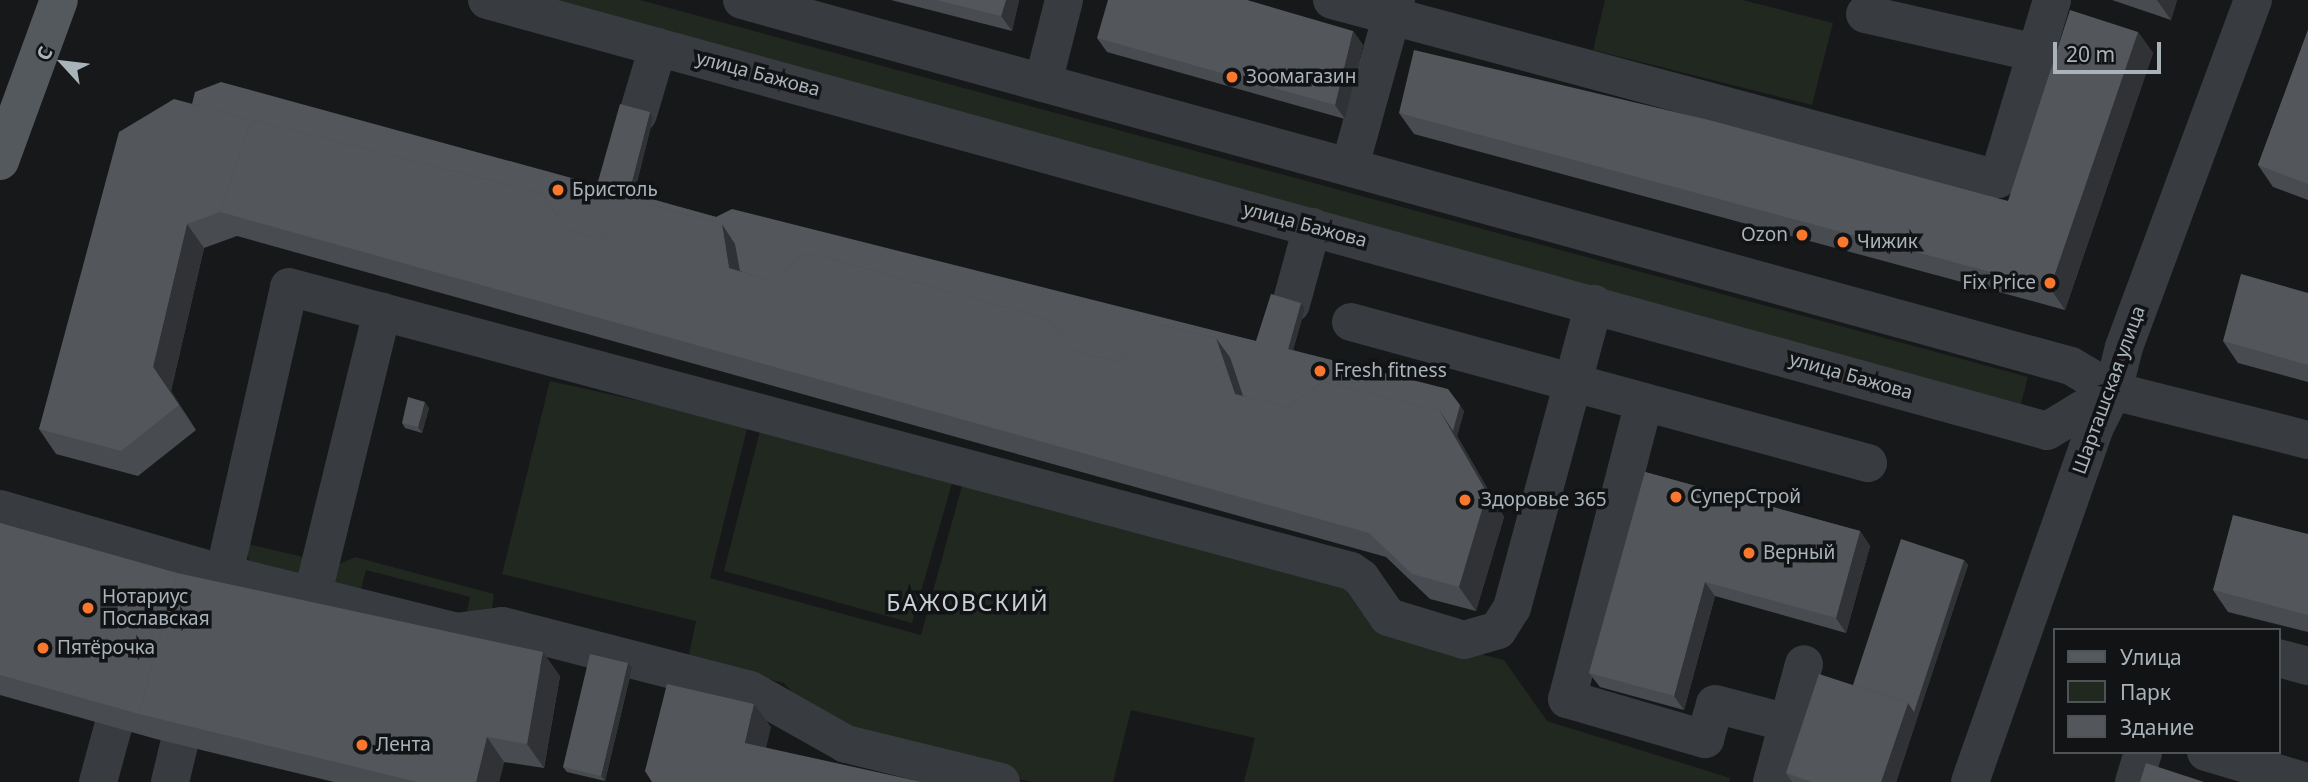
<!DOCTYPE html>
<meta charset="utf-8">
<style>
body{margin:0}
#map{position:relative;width:2308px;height:782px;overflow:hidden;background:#17181a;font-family:"Noto Sans",sans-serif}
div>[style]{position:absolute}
.green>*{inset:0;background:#20281f}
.minor>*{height:38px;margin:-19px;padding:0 19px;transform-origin:19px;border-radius:19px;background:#383b3f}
.major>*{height:38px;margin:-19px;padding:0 19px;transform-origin:19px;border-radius:19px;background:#54595e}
.wall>*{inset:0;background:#484b4f}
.shaded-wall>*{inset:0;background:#303235}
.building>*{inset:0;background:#53565b}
.dots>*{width:19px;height:19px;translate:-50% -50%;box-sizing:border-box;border:4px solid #121315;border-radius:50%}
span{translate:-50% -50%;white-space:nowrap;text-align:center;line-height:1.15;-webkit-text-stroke:7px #121315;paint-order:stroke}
.street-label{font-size:19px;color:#a9b3ba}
.poi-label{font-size:19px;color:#a9b3ba}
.left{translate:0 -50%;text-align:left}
.right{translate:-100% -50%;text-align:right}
.quarter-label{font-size:23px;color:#cad1d6;letter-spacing:2px}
.legend{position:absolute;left:2053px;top:628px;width:228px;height:126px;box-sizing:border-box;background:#121315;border:2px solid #4e5357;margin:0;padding:9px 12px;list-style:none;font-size:21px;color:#a9b3ba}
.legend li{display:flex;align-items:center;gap:14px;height:35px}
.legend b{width:35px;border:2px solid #4e5357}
.north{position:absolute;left:28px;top:28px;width:70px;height:70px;-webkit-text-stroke:5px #121315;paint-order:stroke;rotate:297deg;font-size:19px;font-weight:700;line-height:28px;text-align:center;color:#a9b3ba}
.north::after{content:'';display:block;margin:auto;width:24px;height:32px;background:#a9b3ba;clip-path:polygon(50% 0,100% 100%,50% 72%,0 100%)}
.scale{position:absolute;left:2053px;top:42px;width:108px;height:32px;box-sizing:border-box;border:4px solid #a9b3ba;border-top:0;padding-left:9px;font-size:21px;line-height:24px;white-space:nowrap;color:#a9b3ba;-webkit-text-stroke:5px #121315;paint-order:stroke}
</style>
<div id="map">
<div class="green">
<div style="clip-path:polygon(548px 0,640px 0,2028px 377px,2021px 404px)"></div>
<div style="clip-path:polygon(1605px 0,1742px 0,1833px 23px,1812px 105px,1593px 50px)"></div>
<div style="clip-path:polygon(550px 381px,748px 425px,710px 578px,921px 635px,963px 482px,1341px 583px,1371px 626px,1504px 660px,1547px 721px,1730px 778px,1729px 782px,1244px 782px,1255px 738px,1131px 710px,1113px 782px,1032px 782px,824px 729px,784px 683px,688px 659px,696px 621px,502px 574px)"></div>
<div style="clip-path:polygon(761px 427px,953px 480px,912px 623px,724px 571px)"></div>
<div style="clip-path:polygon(247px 544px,308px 558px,297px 577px,249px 564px)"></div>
<div style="clip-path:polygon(355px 557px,494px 594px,492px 608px,464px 625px,470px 597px,366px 570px,358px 601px,334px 584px,337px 565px)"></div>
</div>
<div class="minor">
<div style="left:487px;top:0;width:1618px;rotate:15.44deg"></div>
<div style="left:2047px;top:431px;width:77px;rotate:-31.2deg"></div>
<div style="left:742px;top:0;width:1378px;rotate:15.4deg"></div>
<div style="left:2071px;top:366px;width:49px;rotate:30.8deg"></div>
<div style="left:2113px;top:391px;width:201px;rotate:14.1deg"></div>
<div style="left:1332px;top:0;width:690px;rotate:15.04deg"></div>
<div style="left:1998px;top:179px;width:187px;rotate:-73.2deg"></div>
<div style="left:1865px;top:14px;width:175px;rotate:12.8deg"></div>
<div style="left:1043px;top:83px;width:86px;rotate:-75.8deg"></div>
<div style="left:638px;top:114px;width:70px;rotate:-73.4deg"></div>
<div style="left:1350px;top:166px;width:172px;rotate:-74.5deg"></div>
<div style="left:1291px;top:304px;width:80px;rotate:-74.7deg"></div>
<div style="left:1351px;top:322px;width:536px;rotate:15.26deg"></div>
<div style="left:1644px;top:402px;width:307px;rotate:104.5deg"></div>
<div style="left:1567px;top:699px;width:144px;rotate:16.2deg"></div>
<div style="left:1705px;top:739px;width:36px;rotate:-74deg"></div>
<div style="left:1715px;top:704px;width:75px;rotate:14.6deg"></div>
<div style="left:0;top:509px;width:233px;rotate:16.2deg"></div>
<div style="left:224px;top:574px;width:24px;rotate:105deg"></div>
<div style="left:312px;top:597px;width:294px;rotate:-76.2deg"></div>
<div style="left:2278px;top:658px;width:31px;rotate:15deg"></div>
<div style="left:2206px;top:752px;width:105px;rotate:16.5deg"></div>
<div style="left:98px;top:782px;width:57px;rotate:-74.7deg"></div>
<div style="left:170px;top:782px;width:89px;rotate:-76.4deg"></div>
<div style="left:1001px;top:782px;width:160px;rotate:-166.2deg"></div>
<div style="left:846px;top:744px;width:110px;rotate:-150.6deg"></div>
<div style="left:750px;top:690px;width:256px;rotate:-165.5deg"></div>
<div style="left:502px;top:626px;width:45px;rotate:172.4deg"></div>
<div style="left:457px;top:632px;width:240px;rotate:-166deg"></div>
<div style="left:224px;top:574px;width:294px;rotate:-77.2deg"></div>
<div style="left:289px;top:287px;width:1099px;rotate:14.97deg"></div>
<div style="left:1351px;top:571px;width:12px;rotate:35deg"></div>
<div style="left:1361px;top:578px;width:47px;rotate:55.3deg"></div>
<div style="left:1388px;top:617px;width:79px;rotate:16.8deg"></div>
<div style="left:1464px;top:640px;width:35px;rotate:-16deg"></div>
<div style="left:1498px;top:630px;width:26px;rotate:-58deg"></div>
<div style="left:1512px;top:608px;width:315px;rotate:-74.9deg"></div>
<div style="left:1772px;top:782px;width:122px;rotate:-74.8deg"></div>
<div style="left:1970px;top:782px;width:374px;rotate:-70.6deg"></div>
<div style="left:2094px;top:429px;width:42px;rotate:-63.4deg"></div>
<div style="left:2113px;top:391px;width:45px;rotate:-76deg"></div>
<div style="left:2124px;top:347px;width:370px;rotate:-69.6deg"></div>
<div style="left:2134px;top:782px;width:31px;rotate:-73deg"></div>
</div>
<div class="major">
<div style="left:0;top:161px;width:171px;rotate:-69.9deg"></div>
</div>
<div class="wall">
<div style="clip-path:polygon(891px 0,1019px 0,1012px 31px)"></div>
<div style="clip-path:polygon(2112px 0,2177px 0,2171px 20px)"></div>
<div style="clip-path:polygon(2308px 30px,2308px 200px,2273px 187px,2258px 165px)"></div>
<div style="clip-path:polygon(1353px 31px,1363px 45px,1345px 119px,1107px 52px,1097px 38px)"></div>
<div style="clip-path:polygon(2138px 32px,2153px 53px,2065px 310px,1414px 134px,1399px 113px,2008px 201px)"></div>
<div style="clip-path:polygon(192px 104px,597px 185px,650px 112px,653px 118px,634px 194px,716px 217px,1256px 341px,1301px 303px,1305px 308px,1293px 350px,1464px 411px,1457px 436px,1504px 517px,1476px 611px,1430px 599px,1386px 557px,237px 236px,204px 248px,171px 391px,196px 430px,138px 476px,56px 454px,39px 429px)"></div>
<div style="clip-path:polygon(2308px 293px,2308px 382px,2238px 363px,2223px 341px)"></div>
<div style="clip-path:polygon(429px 408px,422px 433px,405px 428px,402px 423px)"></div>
<div style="clip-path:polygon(1645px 472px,1860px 531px,1870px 546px,1846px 633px,1715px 596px,1684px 710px,1600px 687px,1589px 673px)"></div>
<div style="clip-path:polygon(0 523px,177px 573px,560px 676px,544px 768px,504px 762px,499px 782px,334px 782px,156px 739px,0 695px)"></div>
<div style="clip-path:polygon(2308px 534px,2308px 632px,2228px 612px,2213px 590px)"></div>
<div style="clip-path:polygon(1964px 560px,1968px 565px,1896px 782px,1792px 782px,1786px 773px,1853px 685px)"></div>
<div style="clip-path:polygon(632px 668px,605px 781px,567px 772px,563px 767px)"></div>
</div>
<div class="shaded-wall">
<div style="clip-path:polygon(1006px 0,1019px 0,1012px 31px,1001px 16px)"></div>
<div style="clip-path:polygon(2157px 0,2177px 0,2171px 20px)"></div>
<div style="clip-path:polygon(1353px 31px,1363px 45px,1345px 119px,1335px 105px)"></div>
<div style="clip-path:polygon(2138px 32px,2153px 53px,2065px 310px,2050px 288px)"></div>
<div style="clip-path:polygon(650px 112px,653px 118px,633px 198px,629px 193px)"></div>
<div style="clip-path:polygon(187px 224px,204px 248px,171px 391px,196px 430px,153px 367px)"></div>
<div style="clip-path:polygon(722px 224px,739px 249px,745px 288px,729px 268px)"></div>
<div style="clip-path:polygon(1301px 303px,1305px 308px,1292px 354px,1288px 349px)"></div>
<div style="clip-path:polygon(1216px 338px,1234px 363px,1251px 414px,1235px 394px)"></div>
<div style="clip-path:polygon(425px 402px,429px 408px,422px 433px,418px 427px)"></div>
<div style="clip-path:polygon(1460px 405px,1464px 411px,1457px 436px,1504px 517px,1476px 611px,1459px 587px,1440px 411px)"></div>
<div style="clip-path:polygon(1860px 531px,1870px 546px,1846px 633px,1836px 618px)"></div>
<div style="clip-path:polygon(1964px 560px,1968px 565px,1896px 782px,1881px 782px,1908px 703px)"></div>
<div style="clip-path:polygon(1705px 582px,1715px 596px,1684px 710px,1674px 696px)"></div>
<div style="clip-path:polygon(543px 652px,560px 676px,544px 768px,527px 744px)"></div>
<div style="clip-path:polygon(628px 663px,632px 668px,605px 781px,601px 776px)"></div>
<div style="clip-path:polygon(754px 704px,771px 727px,762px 766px,745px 743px)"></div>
<div style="clip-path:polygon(487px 737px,504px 762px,499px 782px,476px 782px)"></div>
</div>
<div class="building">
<div style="clip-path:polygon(937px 0,1006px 0,1001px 16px)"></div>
<div style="clip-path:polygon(1108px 0,1247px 0,1353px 31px,1335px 105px,1097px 38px)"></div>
<div style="clip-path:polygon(2070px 10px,2138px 32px,2050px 288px,1399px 113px,1414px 50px,1713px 121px,2008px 201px)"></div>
<div style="clip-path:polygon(2308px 30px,2308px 184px,2258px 165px)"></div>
<div style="clip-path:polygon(221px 82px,597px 185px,620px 104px,650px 112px,629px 193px,716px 217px,732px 209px,1256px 341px,1271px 294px,1301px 303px,1288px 349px,1448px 389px,1460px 405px,1453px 431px,1440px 411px,1323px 382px,1287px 407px,1243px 396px,1230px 357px,1216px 338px,1161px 325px,1119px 362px,1074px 351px,1048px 319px,806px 252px,772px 281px,740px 271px,735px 244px,722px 224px,645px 203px,602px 239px,568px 230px,541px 193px,252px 120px,192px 104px,195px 92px)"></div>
<div style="clip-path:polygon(174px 99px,252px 120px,220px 212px,187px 224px,153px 367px,179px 405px,121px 451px,39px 429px,119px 132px)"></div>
<div style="clip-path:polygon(252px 120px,541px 193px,568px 230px,602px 239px,645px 203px,722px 224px,729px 268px,772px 281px,806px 252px,1048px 319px,1074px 351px,1119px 362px,1161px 325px,1216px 338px,1235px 394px,1287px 407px,1323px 382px,1440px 411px,1487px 493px,1459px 587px,1412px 574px,1369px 533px,220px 212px)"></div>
<div style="clip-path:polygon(2241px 274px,2308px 293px,2308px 365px,2223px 341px)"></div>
<div style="clip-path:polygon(408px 397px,425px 402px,418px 427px,402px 423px)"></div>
<div style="clip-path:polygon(1645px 472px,1860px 531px,1836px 618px,1705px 582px,1674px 696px,1589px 673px)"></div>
<div style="clip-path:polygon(2233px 515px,2308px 534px,2308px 615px,2213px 590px)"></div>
<div style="clip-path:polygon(0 523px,177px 573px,139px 714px,0 675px)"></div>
<div style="clip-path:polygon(1901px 539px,1964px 560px,1914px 712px,1908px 703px,1853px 685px)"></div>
<div style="clip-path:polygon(177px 573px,543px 652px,527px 744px,487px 737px,476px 782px,417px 782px,139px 714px)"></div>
<div style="clip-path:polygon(590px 654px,628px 663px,601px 776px,563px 767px)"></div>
<div style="clip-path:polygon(1819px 674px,1908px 703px,1881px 782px,1812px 782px,1786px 773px)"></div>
<div style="clip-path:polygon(667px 684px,754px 704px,745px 743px,922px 782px,652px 782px,645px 771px)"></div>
<div style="clip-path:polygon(2146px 763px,2204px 782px,2140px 782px)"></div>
</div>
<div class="dots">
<div style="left:1232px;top:77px;background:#fb772e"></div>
<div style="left:558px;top:190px;background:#fb772e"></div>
<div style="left:1802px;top:235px;background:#fb772e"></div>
<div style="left:1843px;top:242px;background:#fb772e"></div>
<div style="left:2050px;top:283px;background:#fb772e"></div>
<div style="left:1320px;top:371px;background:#fb772e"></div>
<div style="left:1676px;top:497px;background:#fb772e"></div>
<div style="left:1465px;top:500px;background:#fb772e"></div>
<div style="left:1749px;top:553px;background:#fb772e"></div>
<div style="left:88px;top:608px;background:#fb772e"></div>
<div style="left:43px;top:648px;background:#fb772e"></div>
<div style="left:362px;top:745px;background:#fb772e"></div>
</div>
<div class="street-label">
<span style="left:758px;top:74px;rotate:15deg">улица Бажова</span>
<span style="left:1305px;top:225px;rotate:15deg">улица Бажова</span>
<span style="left:1851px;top:376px;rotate:16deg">улица Бажова</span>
<span style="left:2109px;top:390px;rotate:-70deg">Шарташская улица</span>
</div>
<div class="poi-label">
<span class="left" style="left:1246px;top:77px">Зоомагазин</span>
<span class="left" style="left:572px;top:190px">Бристоль</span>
<span class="right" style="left:1788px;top:235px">Ozon</span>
<span class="left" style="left:1857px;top:242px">Чижик</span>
<span class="right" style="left:2036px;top:283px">Fix Price</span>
<span class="left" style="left:1334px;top:371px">Fresh fitness</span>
<span class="left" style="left:1690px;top:497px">СуперСтрой</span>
<span class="left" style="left:1481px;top:500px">Здоровье 365</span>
<span class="left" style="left:1763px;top:553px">Верный</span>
<span class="left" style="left:102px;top:608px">Нотариус<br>Пославская</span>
<span class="left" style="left:57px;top:648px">Пятёрочка</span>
<span class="left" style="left:376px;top:745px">Лента</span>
</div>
<div class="quarter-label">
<span style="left:968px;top:602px">БАЖОВСКИЙ</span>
</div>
<ul class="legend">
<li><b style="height:9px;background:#54595e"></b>Улица</li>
<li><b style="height:19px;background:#20281f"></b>Парк</li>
<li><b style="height:19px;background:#53565b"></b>Здание</li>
</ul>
<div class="north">С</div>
<div class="scale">20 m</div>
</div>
